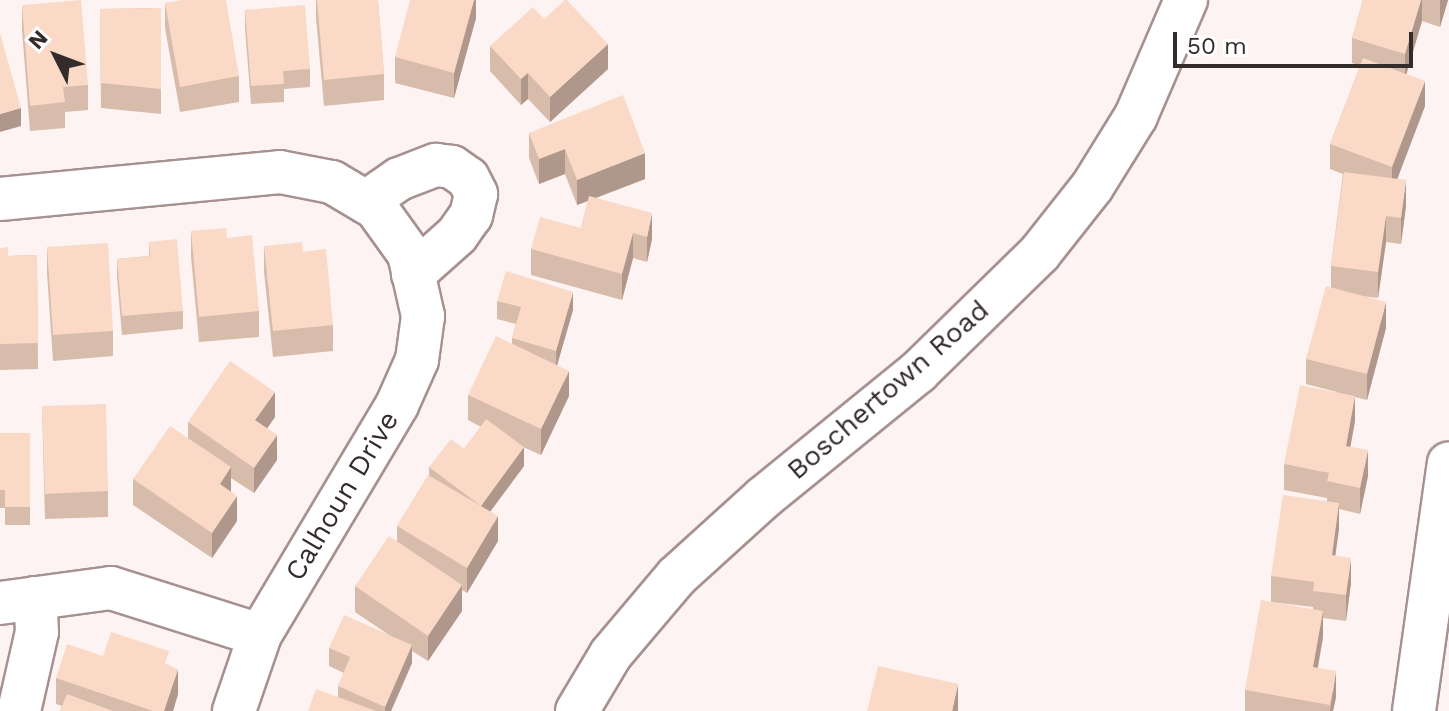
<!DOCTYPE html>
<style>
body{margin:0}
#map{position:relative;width:1449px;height:711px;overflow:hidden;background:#fdf3f3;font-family:"Work Sans",sans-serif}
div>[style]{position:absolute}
.roads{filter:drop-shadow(2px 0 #a79190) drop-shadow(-2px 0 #a79190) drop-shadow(0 2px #a79190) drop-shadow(0 -2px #a79190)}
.minor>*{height:42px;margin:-21px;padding:0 21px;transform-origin:21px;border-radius:21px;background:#fff}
.wall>*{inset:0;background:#d7bbab}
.shaded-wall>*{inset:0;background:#af988b}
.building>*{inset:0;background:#fad9c7}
span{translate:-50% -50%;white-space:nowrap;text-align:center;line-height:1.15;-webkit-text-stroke:8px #fff;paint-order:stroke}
.street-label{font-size:28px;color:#342b2b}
.north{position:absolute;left:16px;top:16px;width:80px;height:80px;-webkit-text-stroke:6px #fff;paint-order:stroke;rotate:312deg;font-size:22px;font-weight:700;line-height:32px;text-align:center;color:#342b2b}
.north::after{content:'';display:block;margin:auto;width:28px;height:36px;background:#342b2b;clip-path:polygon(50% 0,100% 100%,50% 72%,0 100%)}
.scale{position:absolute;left:1173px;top:32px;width:240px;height:36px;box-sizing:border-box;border:4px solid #342b2b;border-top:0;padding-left:10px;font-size:24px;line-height:28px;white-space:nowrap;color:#342b2b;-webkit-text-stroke:6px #fff;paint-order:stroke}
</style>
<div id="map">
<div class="roads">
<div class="minor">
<div style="left:0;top:199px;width:281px;rotate:-5.5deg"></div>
<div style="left:280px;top:172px;width:53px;rotate:10.9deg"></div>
<div style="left:332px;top:182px;width:51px;rotate:30.6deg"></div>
<div style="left:376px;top:208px;width:57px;rotate:54.3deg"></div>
<div style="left:409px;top:254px;width:64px;rotate:77.3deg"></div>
<div style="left:423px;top:316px;width:44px;rotate:97.8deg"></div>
<div style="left:417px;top:360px;width:49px;rotate:114deg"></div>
<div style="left:397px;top:405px;width:268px;rotate:120.8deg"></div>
<div style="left:260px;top:635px;width:80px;rotate:108.9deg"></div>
<div style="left:366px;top:202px;width:40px;rotate:-34.9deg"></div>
<div style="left:399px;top:179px;width:40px;rotate:-21deg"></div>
<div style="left:436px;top:165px;width:16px;rotate:7deg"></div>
<div style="left:452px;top:167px;width:19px;rotate:35deg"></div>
<div style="left:468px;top:178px;width:18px;rotate:63deg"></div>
<div style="left:476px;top:194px;width:22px;rotate:103deg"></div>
<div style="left:471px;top:215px;width:24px;rotate:125deg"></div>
<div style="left:457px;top:235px;width:59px;rotate:138.4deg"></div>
<div style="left:0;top:603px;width:112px;rotate:-7.7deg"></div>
<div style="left:111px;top:588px;width:156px;rotate:17.5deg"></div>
<div style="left:19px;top:711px;width:81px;rotate:-77.2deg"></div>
<div style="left:37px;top:632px;width:34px;rotate:-93deg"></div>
<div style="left:577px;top:711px;width:66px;rotate:-59.2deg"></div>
<div style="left:611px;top:654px;width:102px;rotate:-49.8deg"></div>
<div style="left:677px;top:576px;width:116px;rotate:-42.2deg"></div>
<div style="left:763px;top:498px;width:200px;rotate:-39.1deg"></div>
<div style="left:918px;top:372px;width:169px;rotate:-44.3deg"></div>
<div style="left:1039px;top:254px;width:85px;rotate:-51.7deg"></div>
<div style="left:1092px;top:187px;width:84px;rotate:-58.2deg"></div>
<div style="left:1136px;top:116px;width:126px;rotate:-66.7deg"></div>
<div style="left:1414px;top:711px;width:250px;rotate:-82deg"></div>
</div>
</div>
<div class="wall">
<div style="clip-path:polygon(316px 0,378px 0,384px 74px,384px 100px,324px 106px,316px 18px)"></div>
<div style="clip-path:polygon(476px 0,476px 18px,454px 98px,395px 83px,395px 57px)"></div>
<div style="clip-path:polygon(1363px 0,1448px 0,1440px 27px,1422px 21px,1406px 74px,1425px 106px,1397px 179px,1406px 206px,1401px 244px,1386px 242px,1378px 298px,1361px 296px,1386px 328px,1367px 400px,1355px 397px,1355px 421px,1350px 447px,1368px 476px,1360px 514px,1339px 509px,1339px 529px,1335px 555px,1351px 583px,1346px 621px,1323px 618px,1323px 637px,1318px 668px,1336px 697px,1333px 711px,1245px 711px,1245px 690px,1313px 609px,1313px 607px,1271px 602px,1271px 576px,1327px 502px,1327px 498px,1284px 490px,1284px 464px,1337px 392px,1306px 384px,1306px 359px,1331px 288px,1331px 266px,1343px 174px,1330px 169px,1330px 144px,1360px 66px,1352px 63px,1352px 38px)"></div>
<div style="clip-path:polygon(165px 3px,239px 76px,239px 102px,180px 112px,165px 28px)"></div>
<div style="clip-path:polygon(22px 5px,88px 85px,88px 110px,65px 112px,65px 128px,30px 131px,22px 30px)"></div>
<div style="clip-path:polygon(161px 8px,161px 114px,101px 108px,100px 9px)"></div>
<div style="clip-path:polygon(245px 10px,310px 69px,310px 87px,284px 89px,284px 102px,251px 104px,245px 28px)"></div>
<div style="clip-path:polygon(544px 19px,608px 69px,550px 122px,528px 99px,521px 105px,490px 71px,490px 46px)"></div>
<div style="clip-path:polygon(529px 133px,645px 179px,596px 198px,652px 239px,647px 262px,633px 258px,622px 300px,531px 275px,531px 249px,581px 228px,588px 201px,577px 205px,565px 174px,539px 184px,529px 158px)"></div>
<div style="clip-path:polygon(191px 231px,227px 238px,259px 311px,259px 337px,199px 342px,191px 257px)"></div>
<div style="clip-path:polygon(149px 242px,183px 311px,183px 329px,122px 335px,117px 277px,117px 259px,149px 256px)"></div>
<div style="clip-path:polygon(264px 246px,333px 325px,333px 351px,273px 357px,264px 272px)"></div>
<div style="clip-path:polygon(47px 247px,113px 331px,113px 356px,53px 361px,47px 273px)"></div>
<div style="clip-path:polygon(0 248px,8px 256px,37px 255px,38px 369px,0 370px)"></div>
<div style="clip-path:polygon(497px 301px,573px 310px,557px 365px,569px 396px,541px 455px,523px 447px,524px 466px,490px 512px,498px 541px,467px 593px,462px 590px,462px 611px,428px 661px,412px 651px,412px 663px,391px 711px,308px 711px,338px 697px,338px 686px,344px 673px,329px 666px,329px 648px,389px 635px,355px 612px,355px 586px,397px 541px,397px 526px,429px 476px,429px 467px,464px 449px,481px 427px,468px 420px,468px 395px,512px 344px,512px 338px,516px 324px,497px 319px)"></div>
<div style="clip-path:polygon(42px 406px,108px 491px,108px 517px,45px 519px)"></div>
<div style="clip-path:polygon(275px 417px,267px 428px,277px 460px,254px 493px,231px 478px,231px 492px,237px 521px,212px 558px,133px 505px,133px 479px,188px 438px,188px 422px)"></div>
<div style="clip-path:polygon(0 433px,30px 433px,30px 525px,5px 525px,5px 508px,0 508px)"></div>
<div style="clip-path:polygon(103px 656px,169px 665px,178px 694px,173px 711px,60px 711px,62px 706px,56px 704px,56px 678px)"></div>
</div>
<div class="shaded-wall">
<div style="clip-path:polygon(474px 0,476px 0,476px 18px,454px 98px,454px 73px)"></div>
<div style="clip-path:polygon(1421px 0,1422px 0,1422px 21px,1405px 79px,1405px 54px)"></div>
<div style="clip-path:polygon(1440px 0,1448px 0,1440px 27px)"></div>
<div style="clip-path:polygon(608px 44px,608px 69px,550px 122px,550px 97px)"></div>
<div style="clip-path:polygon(528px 73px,528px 99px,521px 105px,521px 79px)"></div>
<div style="clip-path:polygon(1425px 81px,1425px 106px,1392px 193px,1392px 167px)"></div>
<div style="clip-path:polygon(21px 108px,21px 126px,0 132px,0 114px)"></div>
<div style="clip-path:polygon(565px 149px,565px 174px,539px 184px,539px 159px)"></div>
<div style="clip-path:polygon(645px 153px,645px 179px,577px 205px,577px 180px)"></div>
<div style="clip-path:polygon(1406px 180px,1406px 206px,1401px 244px,1401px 218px)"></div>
<div style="clip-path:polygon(652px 213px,652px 239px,647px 262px,647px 237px)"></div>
<div style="clip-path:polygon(1386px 216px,1386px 242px,1378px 298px,1378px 272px)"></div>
<div style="clip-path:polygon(633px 233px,633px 258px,622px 300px,622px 274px)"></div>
<div style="clip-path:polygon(573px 292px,573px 310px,556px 369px,556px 351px)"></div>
<div style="clip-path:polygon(1386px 302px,1386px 328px,1367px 400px,1367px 374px)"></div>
<div style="clip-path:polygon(569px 371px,569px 396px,541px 455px,541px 429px)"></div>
<div style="clip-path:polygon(275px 392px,275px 417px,255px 446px,255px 420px)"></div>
<div style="clip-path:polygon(1355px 396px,1355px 421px,1346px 471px,1346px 446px)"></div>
<div style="clip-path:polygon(277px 435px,277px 460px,254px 493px,254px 468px)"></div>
<div style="clip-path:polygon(524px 447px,524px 466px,481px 524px,481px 506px)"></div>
<div style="clip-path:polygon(1368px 450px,1368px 476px,1360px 514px,1360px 488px)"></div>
<div style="clip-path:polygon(231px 467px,231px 493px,220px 484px)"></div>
<div style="clip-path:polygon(237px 496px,237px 521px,212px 558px,212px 533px)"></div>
<div style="clip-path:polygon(1339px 503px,1339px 529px,1332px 580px,1332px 555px)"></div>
<div style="clip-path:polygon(498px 516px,498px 541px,467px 593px,467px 568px)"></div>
<div style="clip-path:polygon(1351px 558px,1351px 583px,1346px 621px,1346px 595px)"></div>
<div style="clip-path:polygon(462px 585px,462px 611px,428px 661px,428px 636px)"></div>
<div style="clip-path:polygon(1323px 611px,1323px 637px,1313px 693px,1313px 667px)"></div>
<div style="clip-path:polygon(412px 645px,412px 663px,391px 711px,385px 711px,385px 707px)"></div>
<div style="clip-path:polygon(178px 669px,178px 694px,173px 711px,164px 711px)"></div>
<div style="clip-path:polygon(1336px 671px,1336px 697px,1333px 711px,1330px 711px)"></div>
<div style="clip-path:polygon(958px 684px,958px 711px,952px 711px)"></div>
</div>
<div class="building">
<div style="clip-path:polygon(81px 0,88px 85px,63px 87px,65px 102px,30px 106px,22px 5px)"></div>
<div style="clip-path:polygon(182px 0,226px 0,239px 76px,180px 87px,165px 3px)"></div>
<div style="clip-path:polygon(317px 0,378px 0,384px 74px,324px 80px)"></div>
<div style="clip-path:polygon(410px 0,474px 0,454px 73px,395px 57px)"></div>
<div style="clip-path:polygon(565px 0,567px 0,608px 44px,550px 97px,528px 73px,521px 79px,490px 46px,533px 7px,544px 19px)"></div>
<div style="clip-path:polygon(1363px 0,1421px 0,1405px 54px,1352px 38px)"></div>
<div style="clip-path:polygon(305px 5px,310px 69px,283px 71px,284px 84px,251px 86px,245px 10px)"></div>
<div style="clip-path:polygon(161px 8px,161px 89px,101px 83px,100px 9px)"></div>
<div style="clip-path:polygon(0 33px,21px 108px,0 114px)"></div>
<div style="clip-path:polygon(1363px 58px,1425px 81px,1392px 167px,1330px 144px)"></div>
<div style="clip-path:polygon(623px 95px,645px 153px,577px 180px,565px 149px,539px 159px,529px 133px)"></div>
<div style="clip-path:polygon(1344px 172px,1406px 180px,1401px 218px,1386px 216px,1378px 272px,1331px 266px)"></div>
<div style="clip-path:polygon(589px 196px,652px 213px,647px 237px,633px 233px,622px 274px,531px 249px,540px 217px,581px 228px)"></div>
<div style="clip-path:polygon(226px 228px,227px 238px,252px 235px,259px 311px,199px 317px,191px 231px)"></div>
<div style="clip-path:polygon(177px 239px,183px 311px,122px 316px,117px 259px,150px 256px,149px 242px)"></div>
<div style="clip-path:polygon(302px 242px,303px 252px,326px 249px,333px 325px,273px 331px,264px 246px)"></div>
<div style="clip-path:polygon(108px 243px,113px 331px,53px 335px,47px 247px)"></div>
<div style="clip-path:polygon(8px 247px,8px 256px,37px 255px,38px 343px,0 344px,0 248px)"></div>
<div style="clip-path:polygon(506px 271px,573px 292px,556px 351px,512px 338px,521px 307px,497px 301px)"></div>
<div style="clip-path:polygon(1326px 286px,1386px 302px,1367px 374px,1306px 359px)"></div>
<div style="clip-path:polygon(496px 336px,569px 371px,541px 429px,468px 395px)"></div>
<div style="clip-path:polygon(230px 361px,275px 392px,255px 420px,277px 435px,254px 468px,188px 422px)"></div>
<div style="clip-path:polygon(1300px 385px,1355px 396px,1346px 446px,1368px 450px,1360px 488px,1327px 481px,1329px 473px,1284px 464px)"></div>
<div style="clip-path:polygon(106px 404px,108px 491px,45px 494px,42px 406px)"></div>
<div style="clip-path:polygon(486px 419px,524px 447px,481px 506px,429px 467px,451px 439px,464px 449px)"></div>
<div style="clip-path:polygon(170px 426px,231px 467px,220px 484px,237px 496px,212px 533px,133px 479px)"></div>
<div style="clip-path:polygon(0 433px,30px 433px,30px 507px,5px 507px,5px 490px,0 490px)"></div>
<div style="clip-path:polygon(428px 475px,498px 516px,467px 568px,397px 526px)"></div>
<div style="clip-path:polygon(1283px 495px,1339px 503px,1332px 555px,1351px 558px,1346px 595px,1313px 591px,1314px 582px,1271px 576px)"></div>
<div style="clip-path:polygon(389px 536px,462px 585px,428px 636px,355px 586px)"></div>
<div style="clip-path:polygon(1261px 600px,1323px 611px,1313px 667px,1336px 671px,1330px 705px,1245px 690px)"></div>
<div style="clip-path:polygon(344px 615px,412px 645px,385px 707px,338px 686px,350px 657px,329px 648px)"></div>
<div style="clip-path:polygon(111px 632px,169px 651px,165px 664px,178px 669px,164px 711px,153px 711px,56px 678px,67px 644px,103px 656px)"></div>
<div style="clip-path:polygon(878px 666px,958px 684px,952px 711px,867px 711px)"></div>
<div style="clip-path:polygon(316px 689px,376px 711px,308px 711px)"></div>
<div style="clip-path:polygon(67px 694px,113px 711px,60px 711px)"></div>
</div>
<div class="street-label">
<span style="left:888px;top:390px;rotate:-41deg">Boschertown Road</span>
<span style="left:342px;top:496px;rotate:-59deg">Calhoun Drive</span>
</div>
<div class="north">N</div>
<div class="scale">50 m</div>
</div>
